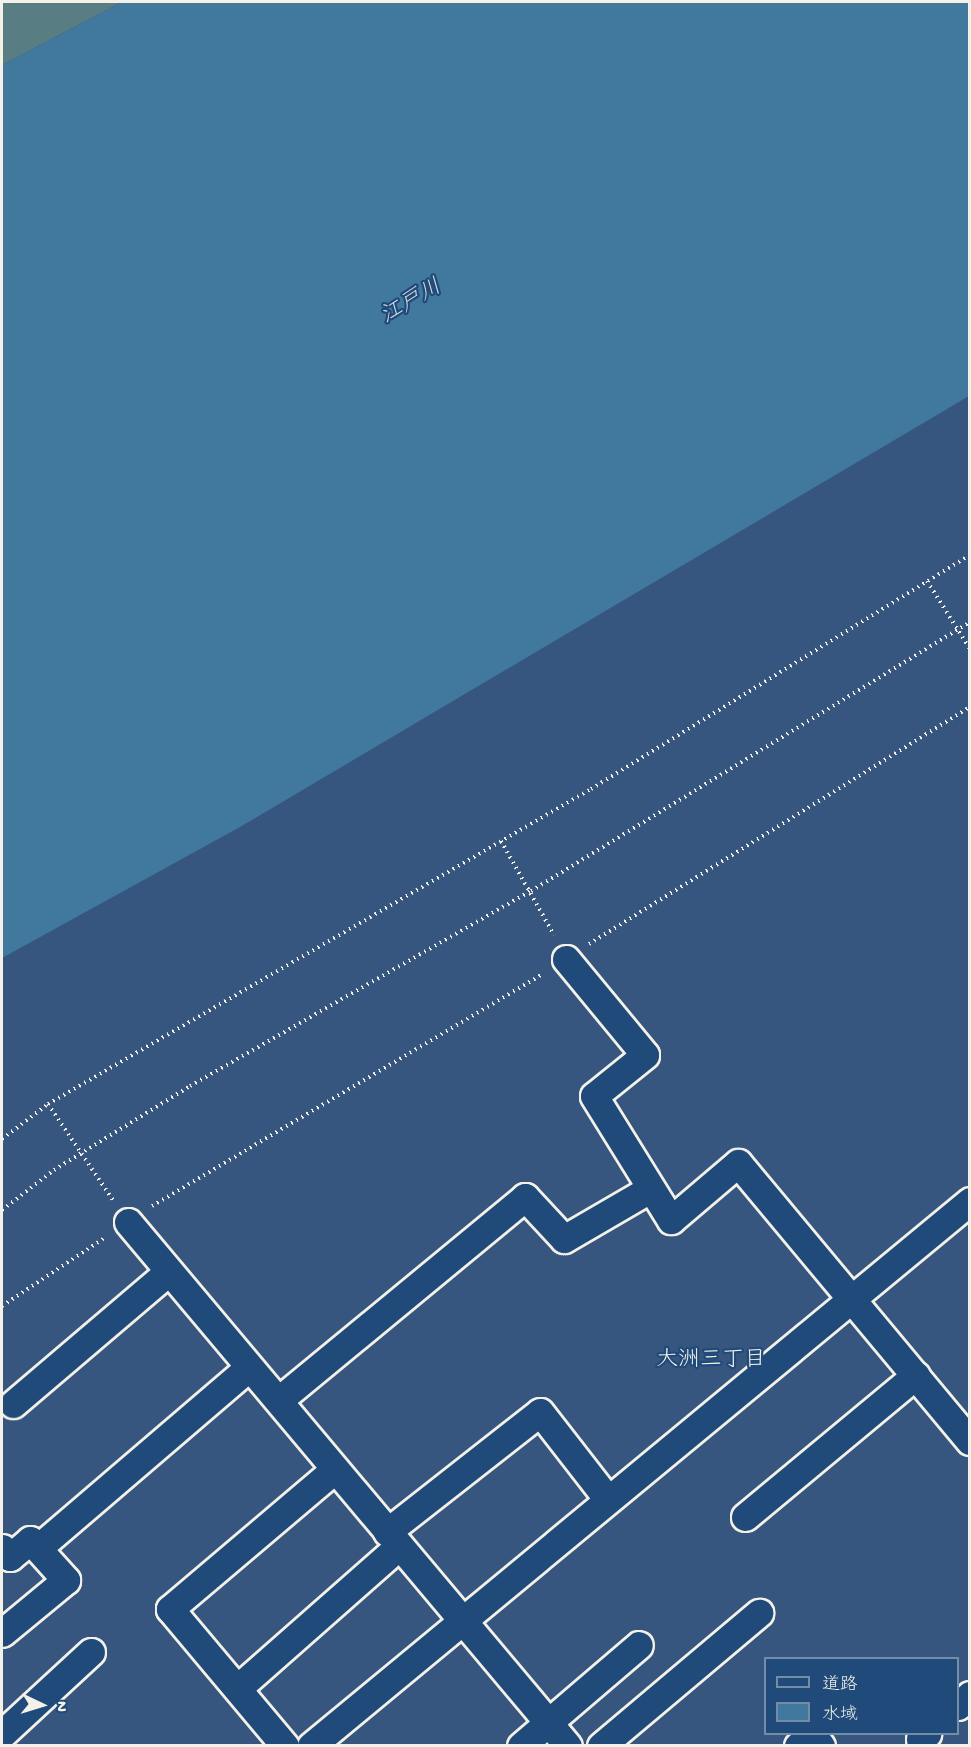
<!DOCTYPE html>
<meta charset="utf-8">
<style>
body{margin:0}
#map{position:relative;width:971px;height:1747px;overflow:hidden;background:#36567f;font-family:"Gochi Hand","Klee One",sans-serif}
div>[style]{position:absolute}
.green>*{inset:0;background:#587d82}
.water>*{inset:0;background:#41789e}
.path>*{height:4px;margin-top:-2px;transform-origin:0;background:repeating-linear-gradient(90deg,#f4f1e8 0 1.5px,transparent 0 6px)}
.roads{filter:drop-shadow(2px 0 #f4f1e8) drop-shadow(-2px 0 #f4f1e8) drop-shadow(0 2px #f4f1e8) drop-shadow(0 -2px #f4f1e8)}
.street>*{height:27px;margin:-13.5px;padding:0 13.5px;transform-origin:13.5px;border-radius:13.5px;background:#1f4a7a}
span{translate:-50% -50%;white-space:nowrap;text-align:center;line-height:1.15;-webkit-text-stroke:4.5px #1f4a7a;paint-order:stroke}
.water-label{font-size:22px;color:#d9dfdd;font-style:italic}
.neighbourhood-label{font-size:22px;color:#f4f1e8}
.frame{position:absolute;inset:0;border:3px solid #f4f1e8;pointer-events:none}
.legend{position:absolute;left:764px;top:1657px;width:195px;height:78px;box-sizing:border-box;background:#1f4a7a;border:2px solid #748da6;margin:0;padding:8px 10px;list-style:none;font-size:18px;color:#f4f1e8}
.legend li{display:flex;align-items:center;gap:12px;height:30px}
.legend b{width:30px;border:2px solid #748da6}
.north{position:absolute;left:12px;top:1675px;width:60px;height:60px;-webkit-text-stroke:4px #1f4a7a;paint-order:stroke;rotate:94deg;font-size:16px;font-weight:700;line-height:24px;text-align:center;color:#f4f1e8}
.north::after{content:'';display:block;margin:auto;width:21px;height:27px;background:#f4f1e8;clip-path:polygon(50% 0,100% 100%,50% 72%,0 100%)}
</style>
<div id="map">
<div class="green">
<div style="clip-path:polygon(2px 2px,122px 2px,2px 65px)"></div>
</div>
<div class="water">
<div style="clip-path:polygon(122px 2px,969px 2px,969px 396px,240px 827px,2px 958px,2px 65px)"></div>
</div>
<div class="path">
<div style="left:927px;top:581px;width:80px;rotate:57.7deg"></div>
<div style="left:501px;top:841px;width:108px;rotate:60.6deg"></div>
<div style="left:589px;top:944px;width:449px;rotate:-31.9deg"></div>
<div style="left:48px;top:1104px;width:116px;rotate:55.9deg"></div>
<div style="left:2px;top:1139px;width:58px;rotate:-37.3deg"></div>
<div style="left:48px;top:1104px;width:628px;rotate:-30.12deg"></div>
<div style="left:591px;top:789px;width:445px;rotate:-31.7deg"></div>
<div style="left:152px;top:1206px;width:454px;rotate:-30.7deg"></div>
<div style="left:2px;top:1210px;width:66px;rotate:-37.6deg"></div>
<div style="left:54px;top:1170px;width:160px;rotate:-31.7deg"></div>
<div style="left:190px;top:1086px;width:393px;rotate:-29.8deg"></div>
<div style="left:531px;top:891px;width:515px;rotate:-31.5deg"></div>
<div style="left:2px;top:1306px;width:125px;rotate:-33.6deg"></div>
</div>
<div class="roads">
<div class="street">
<div style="left:566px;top:959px;width:124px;rotate:50.5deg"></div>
<div style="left:645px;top:1055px;width:65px;rotate:141.2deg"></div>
<div style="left:594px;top:1096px;width:146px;rotate:58.2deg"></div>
<div style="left:671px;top:1220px;width:88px;rotate:-40.4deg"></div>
<div style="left:738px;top:1163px;width:362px;rotate:50.2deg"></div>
<div style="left:128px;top:1222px;width:684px;rotate:49.98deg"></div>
<div style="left:279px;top:1400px;width:319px;rotate:-39.5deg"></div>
<div style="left:525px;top:1197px;width:57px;rotate:47.1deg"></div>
<div style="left:564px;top:1239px;width:99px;rotate:-30.2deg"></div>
<div style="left:13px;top:1404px;width:202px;rotate:-40.4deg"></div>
<div style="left:745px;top:1517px;width:222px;rotate:-39.7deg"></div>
<div style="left:387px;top:1532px;width:194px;rotate:-38.1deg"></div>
<div style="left:540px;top:1412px;width:108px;rotate:52.2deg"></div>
<div style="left:2px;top:1548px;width:12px;rotate:48deg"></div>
<div style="left:10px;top:1557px;width:26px;rotate:-40deg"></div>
<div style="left:30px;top:1540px;width:54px;rotate:48deg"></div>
<div style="left:66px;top:1580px;width:83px;rotate:140.4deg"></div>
<div style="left:38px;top:1548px;width:277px;rotate:-40.6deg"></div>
<div style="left:239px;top:1687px;width:212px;rotate:-41.4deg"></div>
<div style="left:958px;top:1706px;width:16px;rotate:-43deg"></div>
<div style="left:2px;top:1734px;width:121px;rotate:-42.7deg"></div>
<div style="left:920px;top:1739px;width:9px;rotate:-36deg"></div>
<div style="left:285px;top:1746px;width:179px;rotate:-130deg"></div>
<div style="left:170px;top:1609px;width:214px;rotate:-40.3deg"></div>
<div style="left:311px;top:1746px;width:855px;rotate:-39.59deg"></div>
<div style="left:521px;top:1746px;width:155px;rotate:-40.6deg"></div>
<div style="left:601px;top:1746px;width:207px;rotate:-40.1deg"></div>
<div style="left:798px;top:1746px;width:18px;rotate:-41deg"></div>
<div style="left:812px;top:1734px;width:15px;rotate:53deg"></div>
</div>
</div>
<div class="water-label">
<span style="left:412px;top:303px;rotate:-30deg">江戸川</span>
</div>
<div class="neighbourhood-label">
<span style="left:711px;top:1362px">大洲三丁目</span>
</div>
<div class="frame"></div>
<ul class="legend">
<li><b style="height:8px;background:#1f4a7a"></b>道路</li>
<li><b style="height:16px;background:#41789e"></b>水域</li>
</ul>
<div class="north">N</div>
</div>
